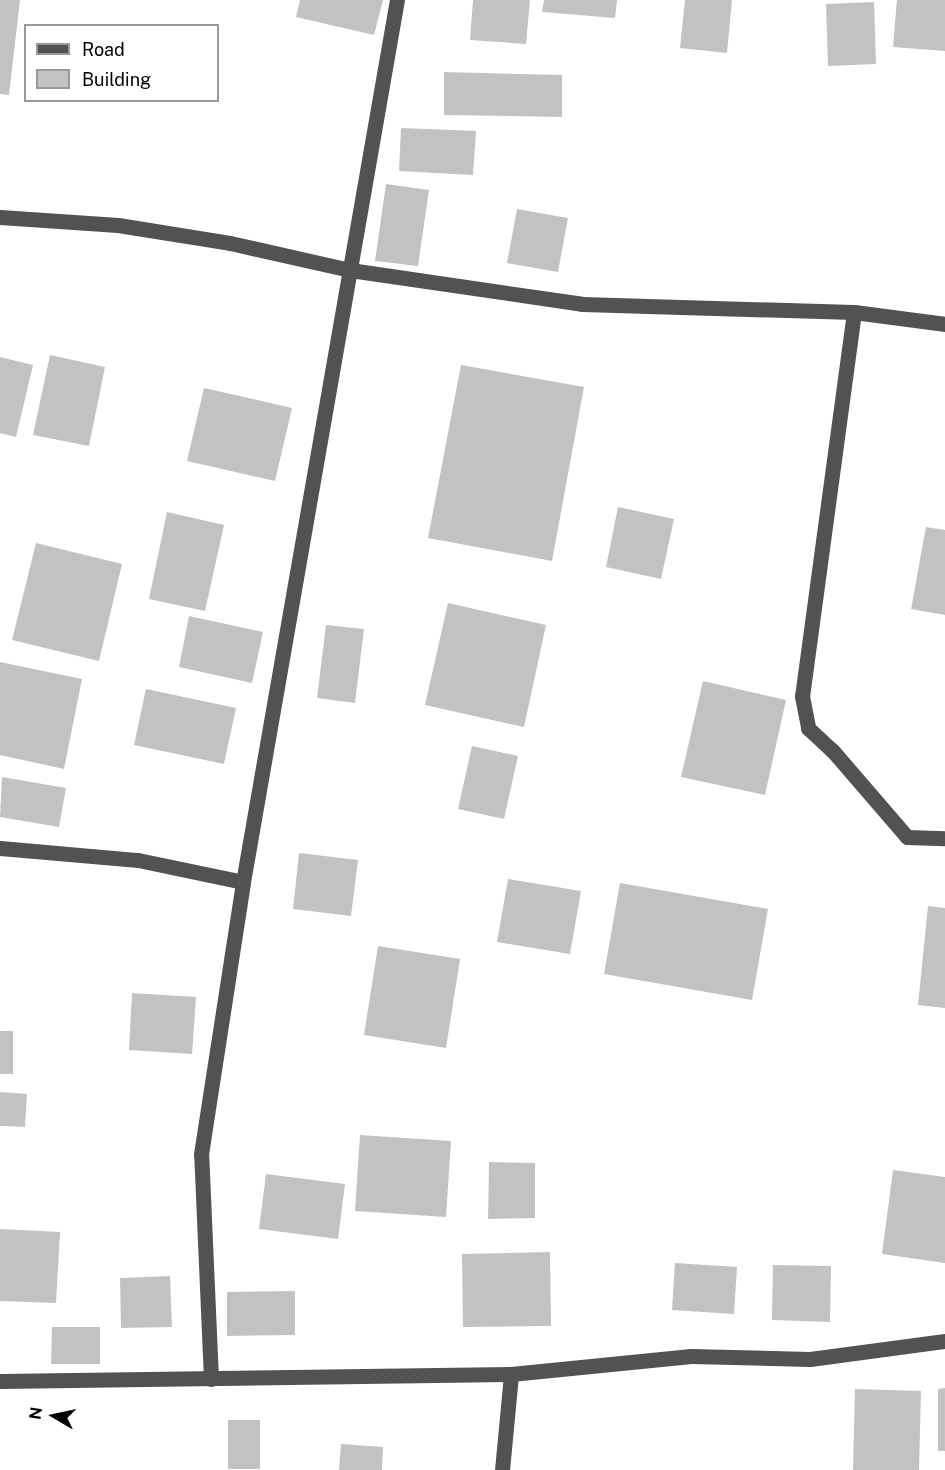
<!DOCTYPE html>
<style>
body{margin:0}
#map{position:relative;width:945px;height:1470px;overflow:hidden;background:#fff;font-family:"Public Sans",sans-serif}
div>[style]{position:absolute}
.building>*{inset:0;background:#c2c2c2}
.minor>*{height:15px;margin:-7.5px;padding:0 7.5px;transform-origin:7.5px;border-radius:7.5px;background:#525252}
span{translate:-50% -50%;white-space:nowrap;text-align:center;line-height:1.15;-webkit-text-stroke:5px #fff;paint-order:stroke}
.legend{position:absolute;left:24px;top:24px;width:195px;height:78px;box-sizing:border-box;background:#fff;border:2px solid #999;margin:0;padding:8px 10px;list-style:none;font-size:18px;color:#000}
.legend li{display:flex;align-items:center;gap:12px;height:30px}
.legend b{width:30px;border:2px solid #999}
.north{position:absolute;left:24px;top:1386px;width:60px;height:60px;-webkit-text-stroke:4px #fff;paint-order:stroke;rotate:279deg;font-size:16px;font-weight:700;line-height:24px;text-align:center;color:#000}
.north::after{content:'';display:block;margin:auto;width:21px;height:27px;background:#000;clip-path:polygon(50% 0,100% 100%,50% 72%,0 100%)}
</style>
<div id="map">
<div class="building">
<div style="clip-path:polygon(0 0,20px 0,9px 95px,0 94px)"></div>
<div style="clip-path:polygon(300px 0,383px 0,374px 35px,296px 17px)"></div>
<div style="clip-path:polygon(473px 0,530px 0,526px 44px,470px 40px)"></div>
<div style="clip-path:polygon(544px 0,617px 0,615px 18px,542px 12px)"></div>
<div style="clip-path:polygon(685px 0,732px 0,727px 53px,680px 48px)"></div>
<div style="clip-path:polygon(897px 0,945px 0,945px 51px,893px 47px)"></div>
<div style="clip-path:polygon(874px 2px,876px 64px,828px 66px,826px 4px)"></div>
<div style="clip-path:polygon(444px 72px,562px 75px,562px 117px,444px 115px)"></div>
<div style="clip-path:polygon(401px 128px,476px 131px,473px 175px,399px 171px)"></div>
<div style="clip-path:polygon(386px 184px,429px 190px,418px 266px,375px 261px)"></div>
<div style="clip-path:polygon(517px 209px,568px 218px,558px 272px,507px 263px)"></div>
<div style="clip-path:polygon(50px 355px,105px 367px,89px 446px,33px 435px)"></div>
<div style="clip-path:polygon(0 357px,33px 365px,16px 437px,0 433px)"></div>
<div style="clip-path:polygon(461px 365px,584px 387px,552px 561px,428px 538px)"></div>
<div style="clip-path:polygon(204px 388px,292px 408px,275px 481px,187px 461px)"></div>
<div style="clip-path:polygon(618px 507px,674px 519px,661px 579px,606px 567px)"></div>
<div style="clip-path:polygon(167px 512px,224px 525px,205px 611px,149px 599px)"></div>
<div style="clip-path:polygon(926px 527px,945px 530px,945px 615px,911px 609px)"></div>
<div style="clip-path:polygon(36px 543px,122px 564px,99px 661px,12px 640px)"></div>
<div style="clip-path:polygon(448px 603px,546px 625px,524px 727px,425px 705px)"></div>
<div style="clip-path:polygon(189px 616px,263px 632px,252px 683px,179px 667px)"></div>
<div style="clip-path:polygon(326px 625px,364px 629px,355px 703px,317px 698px)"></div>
<div style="clip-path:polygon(0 662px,82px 679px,64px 769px,0 755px)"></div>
<div style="clip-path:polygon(703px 681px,786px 700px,765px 795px,681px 777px)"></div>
<div style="clip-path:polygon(146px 689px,236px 708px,224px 764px,134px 745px)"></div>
<div style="clip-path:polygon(472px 746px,518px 756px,504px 819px,458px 809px)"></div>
<div style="clip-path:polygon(2px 777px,66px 788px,59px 827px,0 817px)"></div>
<div style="clip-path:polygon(299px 853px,358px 860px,351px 916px,293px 909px)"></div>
<div style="clip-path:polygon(508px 879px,581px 891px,570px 954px,497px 942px)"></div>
<div style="clip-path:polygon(620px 883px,768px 909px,752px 1000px,604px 974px)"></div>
<div style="clip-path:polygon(928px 906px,945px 908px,945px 1008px,918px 1005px)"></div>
<div style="clip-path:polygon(378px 946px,460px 959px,446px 1048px,364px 1035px)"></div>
<div style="clip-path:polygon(132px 993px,196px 997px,192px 1054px,129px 1050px)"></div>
<div style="clip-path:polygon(0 1031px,13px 1031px,13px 1074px,0 1074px)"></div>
<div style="clip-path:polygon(0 1092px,27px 1094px,25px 1127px,0 1126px)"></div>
<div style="clip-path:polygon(360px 1135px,451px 1141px,446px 1217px,355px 1211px)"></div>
<div style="clip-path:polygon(489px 1162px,535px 1163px,535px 1218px,488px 1219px)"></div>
<div style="clip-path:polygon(893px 1170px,945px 1177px,945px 1263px,882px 1254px)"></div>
<div style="clip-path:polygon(266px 1174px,345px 1184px,338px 1239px,259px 1229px)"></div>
<div style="clip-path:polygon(0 1229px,60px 1232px,56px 1303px,0 1301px)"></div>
<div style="clip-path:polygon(550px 1252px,551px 1326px,463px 1327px,462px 1254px)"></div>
<div style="clip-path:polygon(675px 1263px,737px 1267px,734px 1314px,672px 1310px)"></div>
<div style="clip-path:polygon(773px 1265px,831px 1266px,830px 1322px,772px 1320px)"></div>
<div style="clip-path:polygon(170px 1276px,172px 1327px,121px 1328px,120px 1278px)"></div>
<div style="clip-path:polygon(295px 1291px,295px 1335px,227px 1336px,227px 1292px)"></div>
<div style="clip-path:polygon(52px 1327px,100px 1327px,100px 1364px,51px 1364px)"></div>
<div style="clip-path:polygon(945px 1388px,945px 1451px,938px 1451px,938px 1389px)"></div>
<div style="clip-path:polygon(855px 1389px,921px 1391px,919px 1470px,853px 1470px)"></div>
<div style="clip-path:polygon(228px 1420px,260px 1420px,260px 1469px,228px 1469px)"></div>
<div style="clip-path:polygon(341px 1444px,383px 1447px,382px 1470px,339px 1470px)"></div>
</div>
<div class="minor">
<div style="left:0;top:217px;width:118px;rotate:3.9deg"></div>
<div style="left:118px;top:225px;width:113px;rotate:9.1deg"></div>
<div style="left:230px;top:243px;width:123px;rotate:12.7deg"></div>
<div style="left:350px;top:270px;width:234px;rotate:8.3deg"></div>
<div style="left:582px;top:304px;width:272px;rotate:1.7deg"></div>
<div style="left:854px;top:312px;width:92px;rotate:7.5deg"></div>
<div style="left:854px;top:312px;width:388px;rotate:97.7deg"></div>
<div style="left:802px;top:696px;width:33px;rotate:79deg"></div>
<div style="left:808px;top:728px;width:33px;rotate:43deg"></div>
<div style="left:832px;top:750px;width:115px;rotate:49.2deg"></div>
<div style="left:907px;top:837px;width:38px;rotate:2deg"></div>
<div style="left:0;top:848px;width:139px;rotate:5deg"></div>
<div style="left:138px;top:860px;width:107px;rotate:11.8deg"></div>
<div style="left:211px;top:1379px;width:225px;rotate:-92.5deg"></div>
<div style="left:201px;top:1154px;width:275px;rotate:-81.2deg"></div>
<div style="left:243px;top:882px;width:895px;rotate:-80.1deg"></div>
<div style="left:0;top:1381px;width:511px;rotate:-0.78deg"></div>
<div style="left:511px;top:1374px;width:181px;rotate:-5.7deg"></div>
<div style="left:691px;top:1356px;width:119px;rotate:1.4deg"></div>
<div style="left:810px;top:1359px;width:136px;rotate:-7.6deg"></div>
<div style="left:502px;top:1470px;width:96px;rotate:-84.6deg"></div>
</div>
<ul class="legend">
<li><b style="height:8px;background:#525252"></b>Road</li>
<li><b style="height:16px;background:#c2c2c2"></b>Building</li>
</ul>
<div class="north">N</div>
</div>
